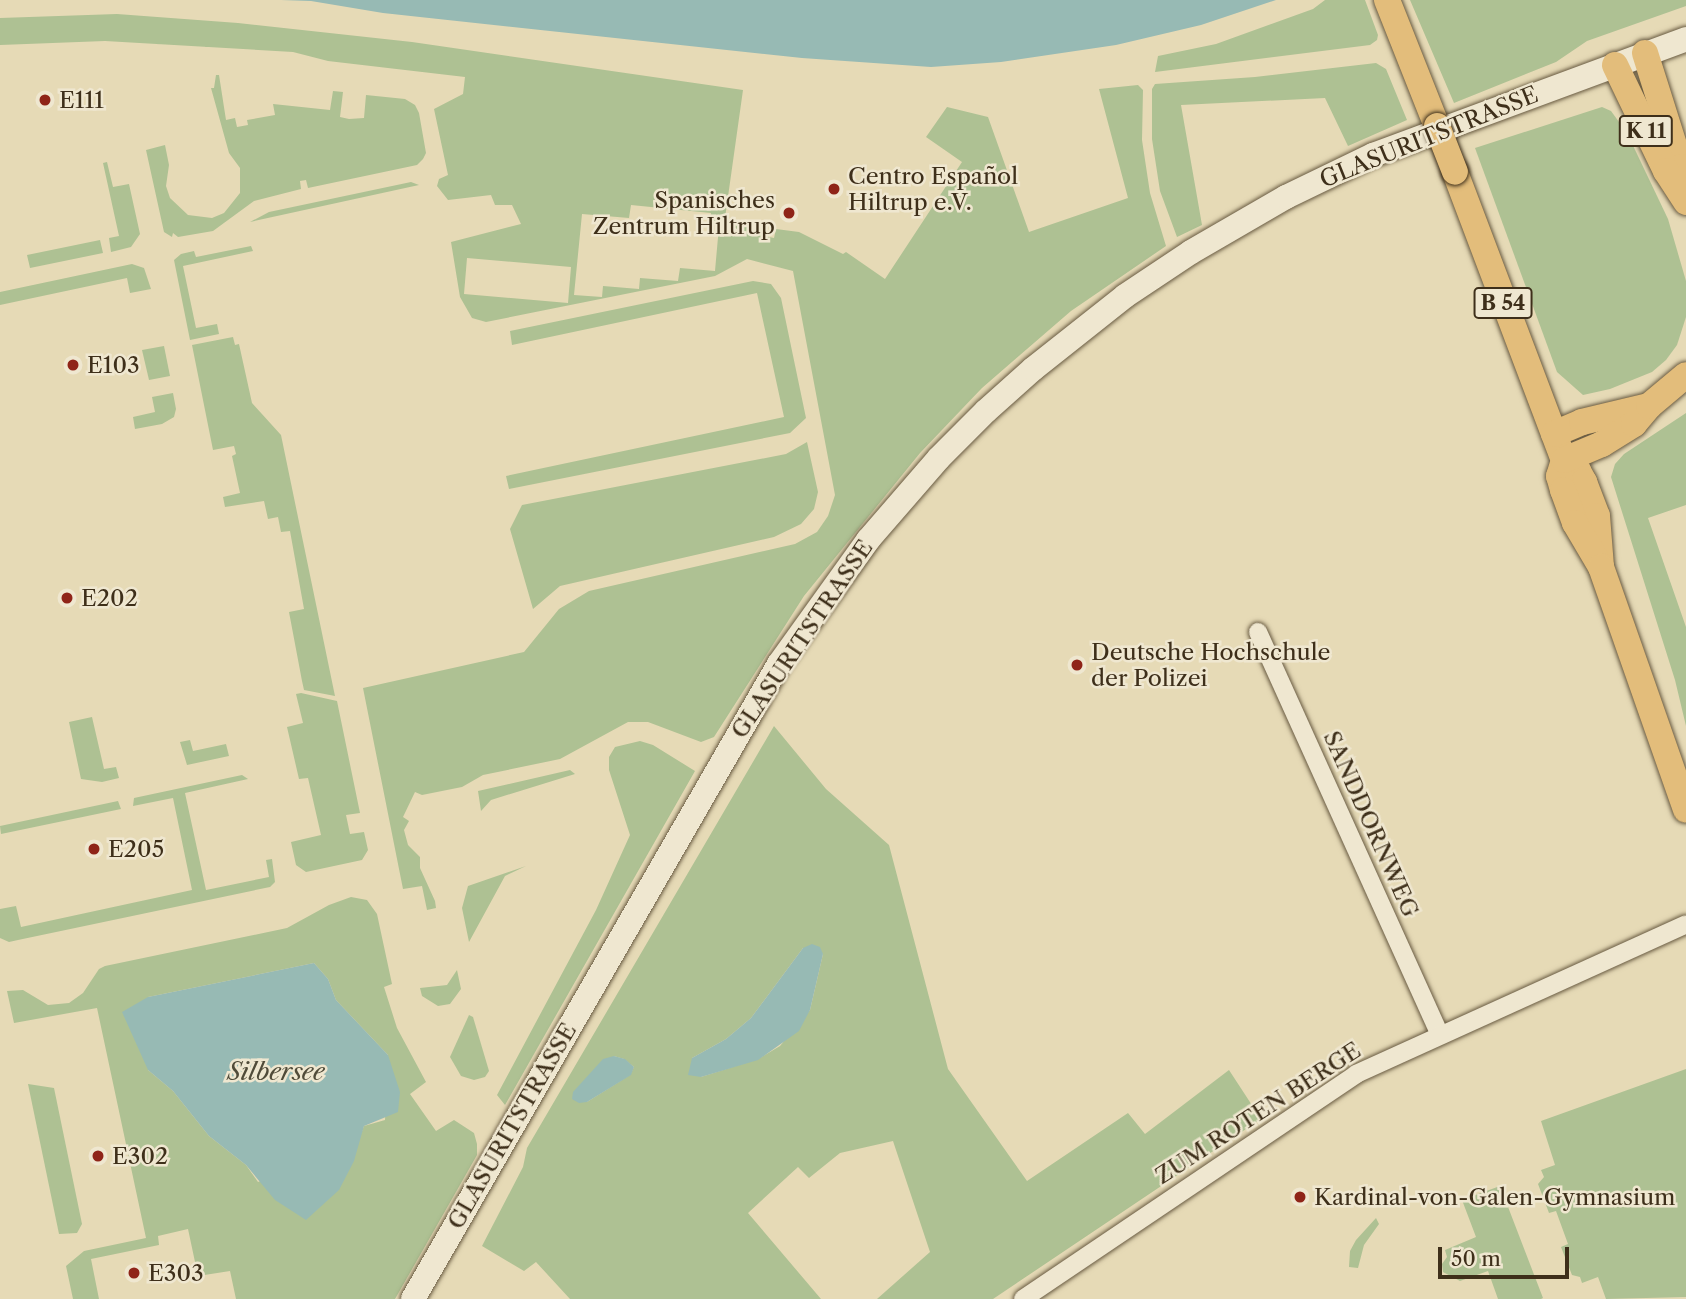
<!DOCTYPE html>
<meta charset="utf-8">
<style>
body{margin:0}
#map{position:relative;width:1686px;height:1299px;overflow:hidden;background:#e6dab6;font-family:"Libre Caslon Text",serif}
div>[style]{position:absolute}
.green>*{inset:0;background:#aec193}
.water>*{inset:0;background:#97bab4}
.roads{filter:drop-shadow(0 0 2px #685a41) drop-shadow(0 0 2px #685a41)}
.minor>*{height:18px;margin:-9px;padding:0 9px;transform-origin:9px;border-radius:9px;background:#efe7d0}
.secondary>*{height:24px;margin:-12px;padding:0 12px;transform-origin:12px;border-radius:12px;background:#efe7d0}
.primary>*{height:26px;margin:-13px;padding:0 13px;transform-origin:13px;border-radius:13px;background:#e3bd7b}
.bridges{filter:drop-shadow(0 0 2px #3e2f1a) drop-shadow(0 0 2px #3e2f1a)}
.primary-bridge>*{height:26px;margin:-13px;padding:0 13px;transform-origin:13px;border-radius:13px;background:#e3bd7b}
.dots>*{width:19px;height:19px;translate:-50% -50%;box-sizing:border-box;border:4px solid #efe7d0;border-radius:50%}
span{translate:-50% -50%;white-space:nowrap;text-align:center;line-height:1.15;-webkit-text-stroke:5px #efe7d0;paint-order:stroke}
.shield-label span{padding:2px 5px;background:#efe7d0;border:2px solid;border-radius:5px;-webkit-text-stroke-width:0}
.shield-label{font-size:21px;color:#3e2f1a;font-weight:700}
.poi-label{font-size:23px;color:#3e2f1a}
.left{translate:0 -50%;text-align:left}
.right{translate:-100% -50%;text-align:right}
.street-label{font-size:23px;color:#3e2f1a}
.water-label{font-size:24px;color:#504b39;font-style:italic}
.scale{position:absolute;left:1438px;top:1247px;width:131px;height:32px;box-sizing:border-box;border:4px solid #3e2f1a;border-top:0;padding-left:9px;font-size:21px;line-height:24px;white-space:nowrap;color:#3e2f1a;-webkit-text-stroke:5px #efe7d0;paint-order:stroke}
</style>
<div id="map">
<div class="green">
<div style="clip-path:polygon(1325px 0,1365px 0,1378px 35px,1377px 40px,1370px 45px,1155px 72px,1158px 56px,1216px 44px,1313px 9px)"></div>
<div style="clip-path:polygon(1410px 0,1686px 0,1686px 6px,1587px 41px,1556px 62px,1454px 103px)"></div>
<div style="clip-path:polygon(evenodd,117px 14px,238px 23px,412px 42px,743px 90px,725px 218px,760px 226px,759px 235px,774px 238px,776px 229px,799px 232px,843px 254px,846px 252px,885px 279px,962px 162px,926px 137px,947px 107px,988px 117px,1029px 232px,1128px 198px,1099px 89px,1138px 85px,1143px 90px,1142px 140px,1150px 193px,1166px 246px,1071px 311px,982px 388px,920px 453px,804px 596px,714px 737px,701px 742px,648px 722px,628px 722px,560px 759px,483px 775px,462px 787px,422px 795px,415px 792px,403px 817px,409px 821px,404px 830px,408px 845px,420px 857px,420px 868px,435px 901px,436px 908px,427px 910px,422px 886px,403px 889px,363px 688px,524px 652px,559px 609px,589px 591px,795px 544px,817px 532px,828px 516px,835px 495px,793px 271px,747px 259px,715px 276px,486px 322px,472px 318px,460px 297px,451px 242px,521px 224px,512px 205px,495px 205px,491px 195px,448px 200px,437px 186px,439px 179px,448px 175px,434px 109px,463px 94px,465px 77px,328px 61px,293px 52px,105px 41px,0 45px,0 18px,117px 14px,631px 205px,711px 213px,710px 225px,719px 226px,715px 271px,680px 268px,678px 281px,640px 278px,639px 289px,603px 286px,602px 297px,574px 295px,582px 214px,629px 218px,631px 205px,117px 14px,467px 258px,571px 267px,568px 303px,464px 294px,467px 258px)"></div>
<div style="clip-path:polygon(1376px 63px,1386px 69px,1407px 120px,1348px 146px,1325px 98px,1181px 105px,1202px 225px,1177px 237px,1160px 191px,1152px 139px,1152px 89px,1155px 84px,1255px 77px)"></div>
<div style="clip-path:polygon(216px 75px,219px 75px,226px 120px,235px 118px,237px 127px,248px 125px,247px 120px,275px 115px,273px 104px,330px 110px,333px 91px,343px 92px,340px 117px,349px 119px,364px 118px,366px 95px,405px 99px,415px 105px,419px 113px,426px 153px,423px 159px,417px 165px,308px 188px,306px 180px,300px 181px,301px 189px,254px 201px,213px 231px,178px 237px,173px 233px,172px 237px,164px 232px,146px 150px,165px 145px,169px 165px,166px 186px,170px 198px,188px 215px,212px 218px,224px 213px,240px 193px,240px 168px,229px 153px,211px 88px,214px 88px)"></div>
<div style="clip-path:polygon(1602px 107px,1611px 111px,1627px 133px,1668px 219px,1686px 281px,1686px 317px,1677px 345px,1666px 360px,1652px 372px,1610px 389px,1583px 395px,1557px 372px,1475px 148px)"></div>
<div style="clip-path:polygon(107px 162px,113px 187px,129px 184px,140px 234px,131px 247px,111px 252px,109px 238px,119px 236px,103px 163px)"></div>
<div style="clip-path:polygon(411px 182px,419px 185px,250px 222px,269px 212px)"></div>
<div style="clip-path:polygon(100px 240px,103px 253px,30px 268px,27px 255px)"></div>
<div style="clip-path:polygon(251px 246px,253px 251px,183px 266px,196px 328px,217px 324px,219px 334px,190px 340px,174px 260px,181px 254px,194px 251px,196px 257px)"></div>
<div style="clip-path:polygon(132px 264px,144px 268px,151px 289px,130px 293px,127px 278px,0 305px,0 292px)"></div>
<div style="clip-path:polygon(753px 281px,771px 284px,781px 298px,806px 418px,790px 433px,509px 489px,506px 476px,784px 417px,757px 293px,512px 345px,510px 331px)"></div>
<div style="clip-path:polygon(233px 337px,235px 345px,239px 344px,252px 403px,281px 435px,335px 696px,304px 690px,302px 681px,289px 612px,304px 609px,290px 531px,281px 532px,278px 517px,268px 519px,264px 501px,225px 507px,223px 497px,240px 493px,232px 456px,236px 454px,234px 446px,213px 450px,192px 345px)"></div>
<div style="clip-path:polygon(164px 346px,170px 376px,149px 380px,142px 350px)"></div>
<div style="clip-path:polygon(173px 393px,176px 409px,174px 417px,162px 424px,135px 429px,133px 417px,155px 412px,152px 397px)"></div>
<div style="clip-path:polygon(1686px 413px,1686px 505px,1648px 518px,1686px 627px,1686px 726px,1675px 680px,1611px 477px,1615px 464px,1624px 454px)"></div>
<div style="clip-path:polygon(807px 442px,818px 492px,814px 509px,801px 524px,774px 537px,560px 586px,533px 609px,510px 529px,522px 505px,786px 454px)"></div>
<div style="clip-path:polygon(301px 693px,337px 701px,360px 813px,346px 815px,350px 834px,364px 832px,368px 850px,362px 860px,306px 872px,296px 865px,291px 842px,321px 835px,308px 778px,299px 779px,287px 727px,303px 723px,296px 694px)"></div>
<div style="clip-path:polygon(92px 717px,104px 769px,116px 767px,119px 778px,102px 782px,81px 779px,69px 722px)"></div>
<div style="clip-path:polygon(evenodd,774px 726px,826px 789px,889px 845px,948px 1069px,1027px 1181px,1128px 1113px,1145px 1134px,1229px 1070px,1261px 1119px,993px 1299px,877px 1299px,930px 1252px,893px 1141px,840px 1153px,809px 1178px,798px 1167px,748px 1213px,821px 1299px,570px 1299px,536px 1262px,524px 1271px,482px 1246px,523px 1167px,527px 1148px,774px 726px,803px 948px,823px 954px,810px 1010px,780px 1046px,758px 1059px,701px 1077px,692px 1058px,726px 1039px,751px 1018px,803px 948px,774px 726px,614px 1056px,624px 1059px,634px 1067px,630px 1075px,587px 1102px,614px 1056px)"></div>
<div style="clip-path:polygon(190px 740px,193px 751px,226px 744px,229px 756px,187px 765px,180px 742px)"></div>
<div style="clip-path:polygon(640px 741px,653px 745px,695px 771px,505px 1105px,497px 1095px,596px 910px,630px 835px,609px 770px,609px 757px,615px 747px)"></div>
<div style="clip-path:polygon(570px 770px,575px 774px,491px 800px,481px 811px,478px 791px)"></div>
<div style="clip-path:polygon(242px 775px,248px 779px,185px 793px,206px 890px,269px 877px,266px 860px,272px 859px,275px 882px,270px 887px,18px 940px,9px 942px,0 938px,0 909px,16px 906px,21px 927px,192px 890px,173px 798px,133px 806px,134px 798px)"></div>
<div style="clip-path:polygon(118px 801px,121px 809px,1px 834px,0 826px)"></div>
<div style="clip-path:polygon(526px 866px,505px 876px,469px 942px,462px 908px,468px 886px)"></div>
<div style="clip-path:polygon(evenodd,351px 897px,367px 900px,377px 914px,392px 984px,384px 987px,397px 1028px,426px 1082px,410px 1094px,436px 1131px,454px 1120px,474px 1133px,477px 1144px,477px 1155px,395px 1299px,236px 1299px,230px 1271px,198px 1276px,188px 1229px,158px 1236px,159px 1245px,91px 1259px,99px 1299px,73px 1299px,66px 1266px,84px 1251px,146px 1238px,97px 1008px,14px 1023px,7px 991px,23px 990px,48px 1005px,69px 1003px,83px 993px,99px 969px,105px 966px,287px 928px,329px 905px,351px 897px,314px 963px,328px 979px,336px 1000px,388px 1055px,385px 1120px,364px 1126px,359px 1139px,258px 1182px,246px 1165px,209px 1136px,173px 1091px,148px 1070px,148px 997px,314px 963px)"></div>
<div style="clip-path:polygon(457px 970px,461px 989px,450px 1004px,438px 1006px,422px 996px,420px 988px,447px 985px)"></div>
<div style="clip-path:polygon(469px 1015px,473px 1017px,489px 1071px,485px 1077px,474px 1080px,461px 1076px,450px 1057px)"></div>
<div style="clip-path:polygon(1686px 1069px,1686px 1297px,1606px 1299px,1598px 1277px,1582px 1283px,1580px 1277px,1572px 1275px,1561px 1247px,1568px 1244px,1556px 1211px,1549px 1213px,1538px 1184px,1544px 1177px,1541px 1170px,1555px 1165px,1541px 1121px)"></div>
<div style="clip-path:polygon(28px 1084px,54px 1088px,82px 1224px,77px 1233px,59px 1234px)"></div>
<div style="clip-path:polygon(1500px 1186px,1543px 1298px,1541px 1299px,1498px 1299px,1488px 1271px,1460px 1281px,1443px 1272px,1442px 1264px,1447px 1257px,1445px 1250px,1476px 1237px,1462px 1200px)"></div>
<div style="clip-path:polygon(1376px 1218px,1379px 1224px,1364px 1245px,1358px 1268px,1349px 1267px,1350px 1251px,1356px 1240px)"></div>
</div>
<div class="water">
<div style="clip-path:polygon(281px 0,1276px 0,1201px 25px,1116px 45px,1001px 62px,931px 67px,802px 58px,383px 13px,311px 1px)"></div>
<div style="clip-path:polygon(812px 944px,820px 947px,823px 954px,810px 1010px,799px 1031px,758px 1060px,701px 1077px,688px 1075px,692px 1058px,726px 1039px,751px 1018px,803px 948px)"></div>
<div style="clip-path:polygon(314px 963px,328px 979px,336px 1000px,388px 1055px,400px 1092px,398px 1112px,364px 1126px,354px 1161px,339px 1190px,306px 1220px,275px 1200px,246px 1165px,209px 1136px,173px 1091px,148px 1070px,122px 1012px,148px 997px)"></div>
<div style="clip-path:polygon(614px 1056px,625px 1059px,634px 1067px,631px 1075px,587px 1102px,579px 1103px,572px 1099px,573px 1092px,603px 1059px)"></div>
</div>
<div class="roads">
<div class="minor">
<div style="left:1258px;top:632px;width:442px;rotate:65.7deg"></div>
<div style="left:1023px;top:1299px;width:402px;rotate:-34deg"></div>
<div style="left:1356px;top:1074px;width:362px;rotate:-24.4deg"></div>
</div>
<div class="secondary">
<div style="left:413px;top:1299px;width:733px;rotate:-60.04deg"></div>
<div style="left:779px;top:664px;width:153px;rotate:-54.3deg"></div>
<div style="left:868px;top:540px;width:108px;rotate:-49.1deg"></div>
<div style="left:939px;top:458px;width:66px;rotate:-45deg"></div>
<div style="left:986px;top:411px;width:63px;rotate:-41.8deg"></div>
<div style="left:1033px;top:369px;width:117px;rotate:-38.4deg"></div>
<div style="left:1125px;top:296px;width:79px;rotate:-33.7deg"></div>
<div style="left:1191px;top:252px;width:110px;rotate:-30.1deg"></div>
<div style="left:1286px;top:197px;width:97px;rotate:-25.8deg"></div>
<div style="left:1373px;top:155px;width:334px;rotate:-20.3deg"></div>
</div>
<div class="primary">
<div style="left:1387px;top:0;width:136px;rotate:68.4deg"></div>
<div style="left:1645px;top:53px;width:120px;rotate:72.5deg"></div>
<div style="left:1681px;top:167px;width:18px;rotate:87deg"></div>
<div style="left:1615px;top:65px;width:118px;rotate:64.3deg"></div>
<div style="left:1666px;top:171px;width:37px;rotate:57deg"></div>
<div style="left:1455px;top:172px;width:308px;rotate:69.3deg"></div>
<div style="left:1564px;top:460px;width:18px;rotate:38deg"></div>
<div style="left:1578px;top:471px;width:13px;rotate:61deg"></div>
<div style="left:1584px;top:482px;width:36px;rotate:69deg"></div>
<div style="left:1597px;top:516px;width:51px;rotate:85.5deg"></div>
<div style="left:1554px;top:434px;width:30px;rotate:-23deg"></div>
<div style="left:1582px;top:422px;width:69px;rotate:-13.4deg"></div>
<div style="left:1564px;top:460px;width:17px;rotate:107deg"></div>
<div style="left:1559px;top:476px;width:15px;rotate:74deg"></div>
<div style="left:1563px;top:490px;width:35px;rotate:70deg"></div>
<div style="left:1575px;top:523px;width:51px;rotate:59.4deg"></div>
<div style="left:1601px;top:567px;width:257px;rotate:70.7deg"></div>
<div style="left:1564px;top:460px;width:41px;rotate:-22.8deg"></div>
<div style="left:1602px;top:444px;width:38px;rotate:-32deg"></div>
<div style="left:1634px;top:424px;width:23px;rotate:-50deg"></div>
<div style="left:1649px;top:406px;width:48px;rotate:-40deg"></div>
</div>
</div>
<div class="bridges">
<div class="primary-bridge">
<div style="left:1437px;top:126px;width:49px;rotate:68.6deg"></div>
</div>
</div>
<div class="dots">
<div style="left:45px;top:100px;background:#8f2418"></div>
<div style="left:834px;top:189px;background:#8f2418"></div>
<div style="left:789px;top:213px;background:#8f2418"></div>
<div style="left:73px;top:365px;background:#8f2418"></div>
<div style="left:67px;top:598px;background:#8f2418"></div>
<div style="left:1077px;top:665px;background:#8f2418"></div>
<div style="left:94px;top:849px;background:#8f2418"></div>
<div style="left:98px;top:1156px;background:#8f2418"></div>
<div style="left:1300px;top:1197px;background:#8f2418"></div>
<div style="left:134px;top:1273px;background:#8f2418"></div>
</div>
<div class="shield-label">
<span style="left:1646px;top:131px">K 11</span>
<span style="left:1503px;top:303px">B 54</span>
</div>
<div class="poi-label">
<span class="left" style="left:59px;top:100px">E111</span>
<span class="left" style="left:848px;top:189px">Centro Español<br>Hiltrup e.V.</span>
<span class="right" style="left:775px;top:213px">Spanisches<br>Zentrum Hiltrup</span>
<span class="left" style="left:87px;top:365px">E103</span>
<span class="left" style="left:81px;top:598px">E202</span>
<span class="left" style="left:1091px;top:665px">Deutsche Hochschule<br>der Polizei</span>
<span class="left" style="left:108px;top:849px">E205</span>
<span class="left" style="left:112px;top:1156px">E302</span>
<span class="left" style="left:1314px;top:1197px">Kardinal-von-Galen-Gymnasium</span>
<span class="left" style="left:148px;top:1273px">E303</span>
</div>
<div class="street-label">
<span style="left:1429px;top:137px;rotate:-22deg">GLASURITSTRASSE</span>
<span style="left:802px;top:639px;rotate:-56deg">GLASURITSTRASSE</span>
<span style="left:1371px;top:824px;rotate:66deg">SANDDORNWEG</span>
<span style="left:1258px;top:1113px;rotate:-33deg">ZUM ROTEN BERGE</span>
<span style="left:512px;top:1126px;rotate:-60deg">GLASURITSTRASSE</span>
</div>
<div class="water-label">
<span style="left:276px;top:1072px">Silbersee</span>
</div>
<div class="scale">50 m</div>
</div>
